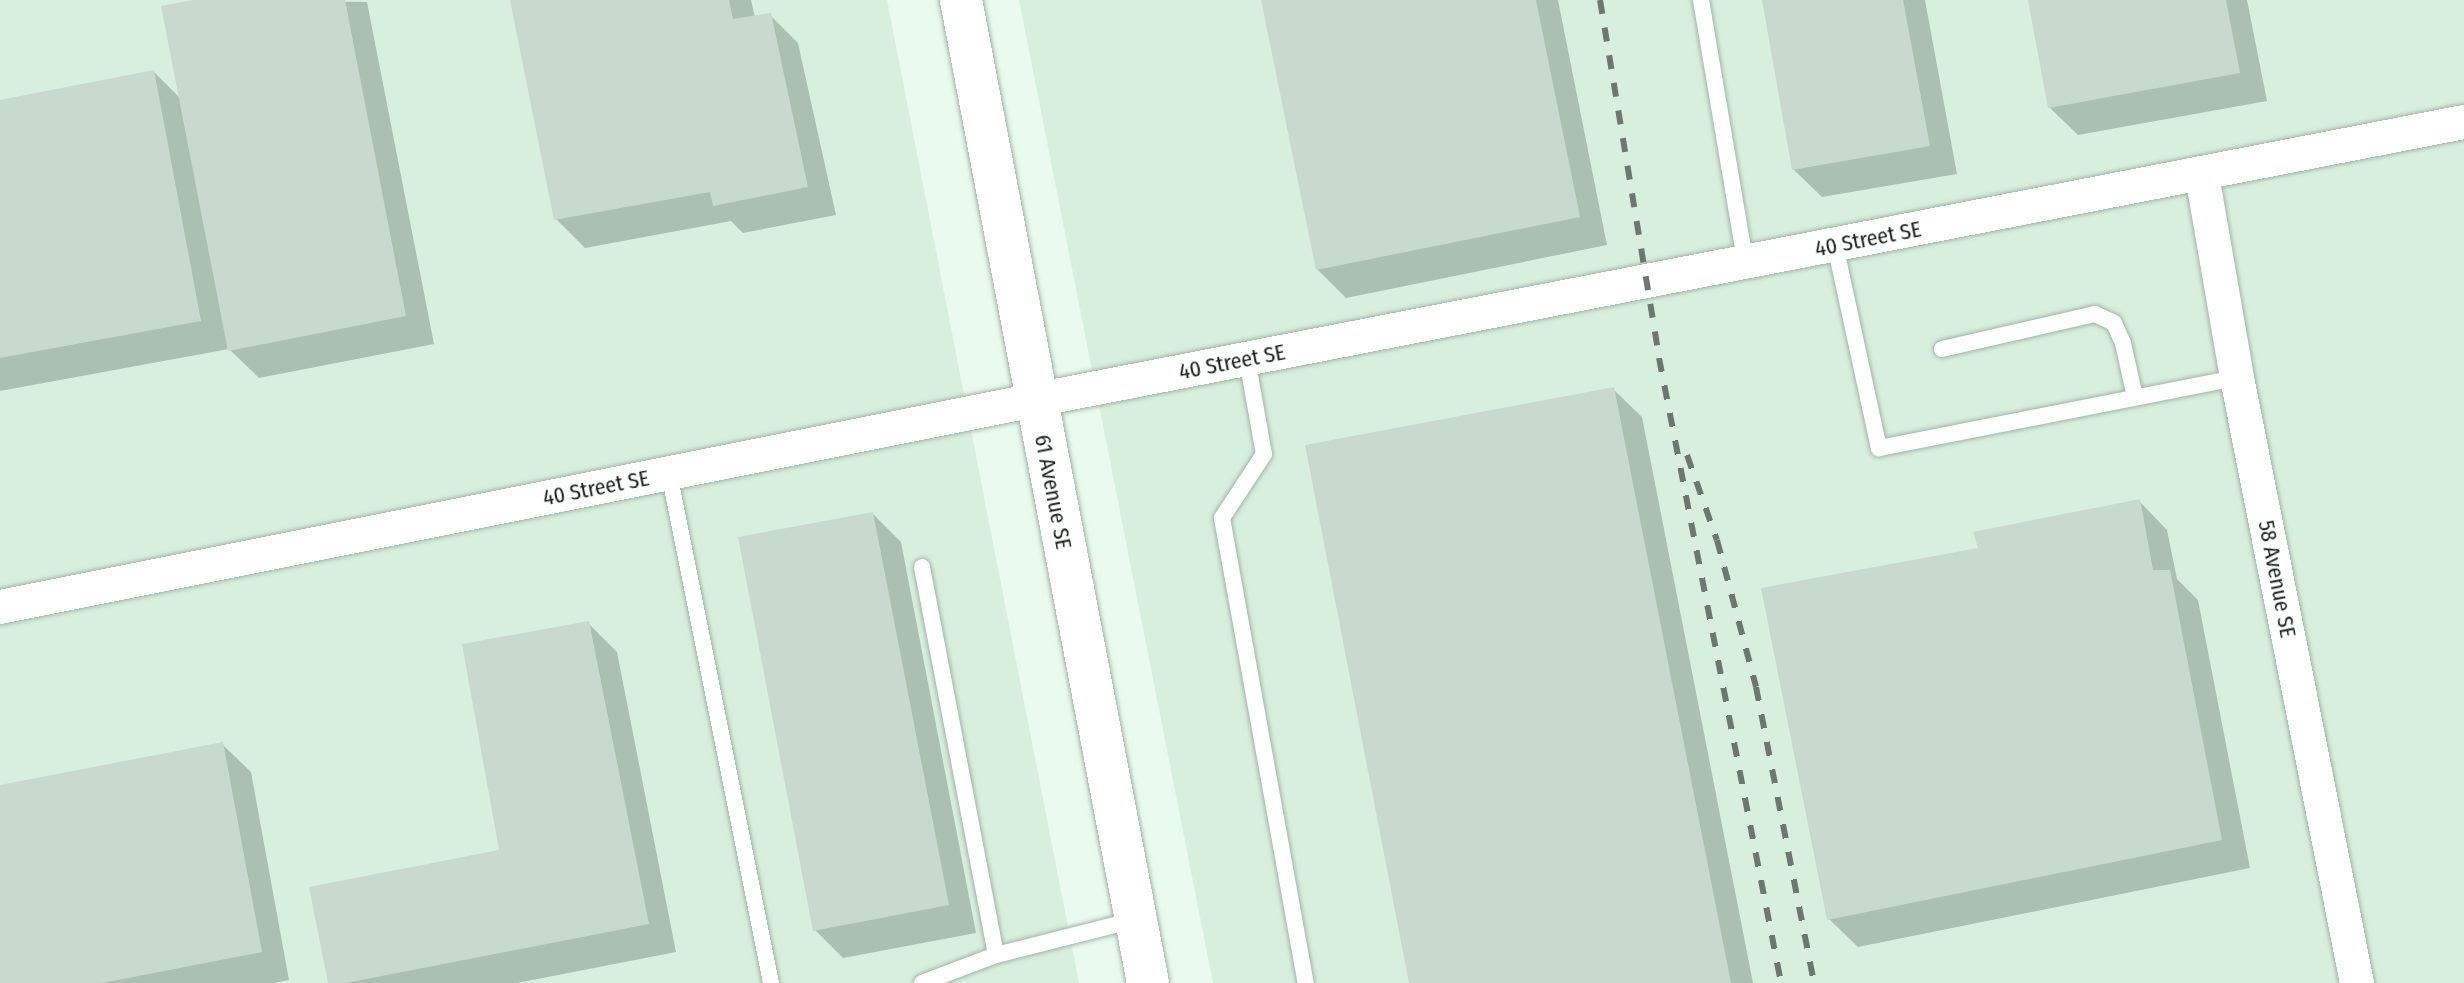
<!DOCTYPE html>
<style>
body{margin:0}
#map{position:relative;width:2464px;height:983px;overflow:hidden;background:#e9faee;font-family:"Fira Sans Condensed",sans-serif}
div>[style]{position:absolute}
.built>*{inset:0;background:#d7f0de}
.shadow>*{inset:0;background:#0003}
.building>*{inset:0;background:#c8d9cd}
.roads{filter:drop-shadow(0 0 2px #a3b4a8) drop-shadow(0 0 2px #a3b4a8)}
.service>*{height:16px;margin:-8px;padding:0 8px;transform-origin:8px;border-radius:8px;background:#fff}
.minor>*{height:34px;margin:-17px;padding:0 17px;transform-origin:17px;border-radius:17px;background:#fff}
.tertiary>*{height:42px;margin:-21px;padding:0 21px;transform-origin:21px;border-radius:21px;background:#fff}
.rail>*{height:6px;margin-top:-3px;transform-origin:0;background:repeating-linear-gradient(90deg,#6d7770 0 14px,transparent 0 28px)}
span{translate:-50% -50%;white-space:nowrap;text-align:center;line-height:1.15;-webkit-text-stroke:6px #fff;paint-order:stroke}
.street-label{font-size:22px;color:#181e1a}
</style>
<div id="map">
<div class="built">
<div style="clip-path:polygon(0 0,887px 0,1079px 983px,0 983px)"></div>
<div style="clip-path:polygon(1019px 0,2464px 0,2464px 983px,1213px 983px)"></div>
</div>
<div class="shadow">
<div style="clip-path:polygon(204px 0,367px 2px,434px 344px,259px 378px,229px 349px,0 391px,0 102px,154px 72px,182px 100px)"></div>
<div style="clip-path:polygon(512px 0,751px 0,755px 17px,770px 15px,798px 43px,836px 215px,743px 233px,731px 221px,585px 248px,556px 219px)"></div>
<div style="clip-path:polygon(1263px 0,1558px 0,1607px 245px,1346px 298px,1317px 269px)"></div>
<div style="clip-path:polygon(1764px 0,1925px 0,1957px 174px,1822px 197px,1793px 169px)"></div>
<div style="clip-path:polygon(2030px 0,2247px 0,2267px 101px,2078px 135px,2049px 107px)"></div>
<div style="clip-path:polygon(1613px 389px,1642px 417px,1753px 983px,1412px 983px)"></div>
<div style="clip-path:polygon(2139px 501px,2167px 530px,2177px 579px,2198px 600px,2250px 868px,1858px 947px,1829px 919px,1981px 550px)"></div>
<div style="clip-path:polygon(873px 514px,901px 542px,976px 933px,843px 958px,815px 930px)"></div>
<div style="clip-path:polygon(588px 623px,617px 652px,676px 952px,517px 983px,330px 983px,502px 852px)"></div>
<div style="clip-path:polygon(222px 744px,251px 772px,289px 980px,274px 983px,0 983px,0 787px)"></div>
</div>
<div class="building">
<div style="clip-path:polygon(193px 0,345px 0,406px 316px,228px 351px,161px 6px)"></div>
<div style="clip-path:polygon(510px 0,729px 0,733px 19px,771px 13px,808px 187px,713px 206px,710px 192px,554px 220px)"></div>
<div style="clip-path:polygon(1261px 0,1536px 0,1580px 217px,1316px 270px)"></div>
<div style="clip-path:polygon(1762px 0,1903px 0,1930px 146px,1792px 170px)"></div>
<div style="clip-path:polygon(2028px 0,2226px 0,2240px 73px,2048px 108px)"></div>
<div style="clip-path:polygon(154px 70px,201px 321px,0 358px,0 100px)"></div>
<div style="clip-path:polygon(1614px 387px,1731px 983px,1409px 983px,1305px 445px)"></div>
<div style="clip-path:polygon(2140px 499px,2153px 570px,2170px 570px,2222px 840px,1827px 920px,1761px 588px,1978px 548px,1973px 532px)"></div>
<div style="clip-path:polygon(873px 512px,949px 905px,813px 931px,738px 537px)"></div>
<div style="clip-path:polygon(589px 621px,649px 924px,346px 983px,328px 983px,309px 887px,499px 850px,462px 644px)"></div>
<div style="clip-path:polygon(223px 742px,262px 952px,102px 983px,0 983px,0 785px)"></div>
</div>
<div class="roads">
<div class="service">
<div style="left:1701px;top:0;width:265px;rotate:80.4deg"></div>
<div style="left:1835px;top:245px;width:208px;rotate:77.8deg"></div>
<div style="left:1879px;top:448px;width:365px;rotate:-11.1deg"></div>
<div style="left:1942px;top:349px;width:157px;rotate:-12.9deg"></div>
<div style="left:2095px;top:314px;width:21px;rotate:25deg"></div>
<div style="left:2114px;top:323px;width:22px;rotate:66deg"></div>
<div style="left:2123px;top:343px;width:55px;rotate:77.5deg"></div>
<div style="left:1247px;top:359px;width:97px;rotate:79.9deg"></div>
<div style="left:1264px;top:454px;width:77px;rotate:123.3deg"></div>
<div style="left:1222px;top:518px;width:473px;rotate:79.8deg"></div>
<div style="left:669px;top:473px;width:520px;rotate:78.69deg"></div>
<div style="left:922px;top:567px;width:395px;rotate:79.2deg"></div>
<div style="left:922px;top:983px;width:79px;rotate:-20.7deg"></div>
<div style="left:996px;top:955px;width:142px;rotate:-14.2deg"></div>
</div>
<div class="minor">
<div style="left:2202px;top:175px;width:206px;rotate:80.2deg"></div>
<div style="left:2237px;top:378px;width:617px;rotate:78.78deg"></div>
<div style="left:0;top:607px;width:1055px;rotate:-11.31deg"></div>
<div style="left:1035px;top:400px;width:1456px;rotate:-11.01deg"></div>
</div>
<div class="tertiary">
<div style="left:961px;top:0;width:1001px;rotate:79.23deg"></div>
</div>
</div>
<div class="rail">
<div style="left:1600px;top:0;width:363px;rotate:80.6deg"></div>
<div style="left:1659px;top:358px;width:637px;rotate:78.95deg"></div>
<div style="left:1687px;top:455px;width:90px;rotate:70.6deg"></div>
<div style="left:1717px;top:540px;width:152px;rotate:75.1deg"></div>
<div style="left:1756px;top:687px;width:302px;rotate:78.9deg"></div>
</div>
<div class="street-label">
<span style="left:1868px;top:239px;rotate:-11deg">40 Street SE</span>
<span style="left:1232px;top:362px;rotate:-11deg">40 Street SE</span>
<span style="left:596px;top:488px;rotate:-11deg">40 Street SE</span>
<span style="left:1053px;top:492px;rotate:79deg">61 Avenue SE</span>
<span style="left:2277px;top:579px;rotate:79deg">58 Avenue SE</span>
</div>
</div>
